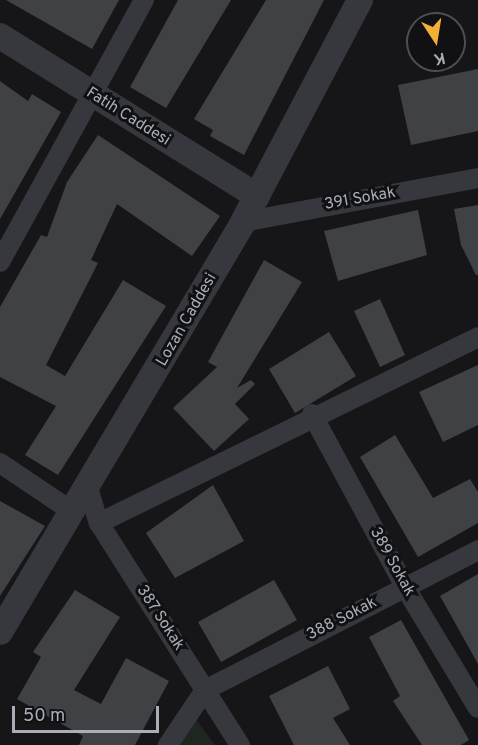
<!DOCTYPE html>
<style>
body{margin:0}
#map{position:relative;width:478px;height:745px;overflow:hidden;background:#161618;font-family:Overpass,sans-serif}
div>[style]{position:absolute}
.green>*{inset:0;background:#1e261f}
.building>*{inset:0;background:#404145}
.minor>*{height:20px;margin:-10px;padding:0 10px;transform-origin:10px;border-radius:10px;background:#37383d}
.tertiary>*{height:26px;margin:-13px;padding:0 13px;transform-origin:13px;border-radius:13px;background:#37383d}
span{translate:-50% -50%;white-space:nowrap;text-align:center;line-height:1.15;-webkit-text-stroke:6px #111113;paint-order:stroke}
.street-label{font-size:16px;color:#a8adb8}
.north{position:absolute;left:406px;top:12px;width:60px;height:60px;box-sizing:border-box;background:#111113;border:2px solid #4d4f55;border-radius:50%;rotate:168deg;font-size:16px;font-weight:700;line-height:24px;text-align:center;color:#a8adb8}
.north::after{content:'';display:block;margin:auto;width:21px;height:27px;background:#f2b134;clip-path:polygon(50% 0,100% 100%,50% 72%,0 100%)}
.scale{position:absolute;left:12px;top:706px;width:147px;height:27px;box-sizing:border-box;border:3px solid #a8adb8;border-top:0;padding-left:8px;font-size:18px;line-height:21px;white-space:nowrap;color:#a8adb8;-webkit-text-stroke:4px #111113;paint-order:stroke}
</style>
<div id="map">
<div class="green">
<div style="clip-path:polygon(196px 719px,215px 745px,180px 745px)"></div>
</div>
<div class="building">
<div style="clip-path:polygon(6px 0,119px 0,92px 49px)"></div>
<div style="clip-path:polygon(178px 0,231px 0,166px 108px,130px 87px)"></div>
<div style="clip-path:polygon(266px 0,324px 0,244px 155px,210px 136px,213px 130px,194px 119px)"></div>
<div style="clip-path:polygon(478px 69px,478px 131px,411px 145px,398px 85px)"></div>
<div style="clip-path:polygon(0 81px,28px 101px,32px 94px,61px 112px,0 219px)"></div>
<div style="clip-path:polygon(98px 135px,220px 216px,192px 256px,117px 204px,91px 260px,98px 263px,46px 365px,65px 376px,123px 280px,166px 306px,58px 475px,25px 455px,56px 406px,0 377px,0 307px,41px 235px,47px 237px,67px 182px)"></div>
<div style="clip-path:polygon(478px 205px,478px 275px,476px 275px,461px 245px,454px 209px)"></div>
<div style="clip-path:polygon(418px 210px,427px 255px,338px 281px,324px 231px)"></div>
<div style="clip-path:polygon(264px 260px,302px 282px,237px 388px,251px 380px,255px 384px,235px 404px,249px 419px,214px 451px,173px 408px,217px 367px,208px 362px)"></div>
<div style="clip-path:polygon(380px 299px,405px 355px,380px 367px,354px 311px)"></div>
<div style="clip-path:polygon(329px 332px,356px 376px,295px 413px,269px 369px)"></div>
<div style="clip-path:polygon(478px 365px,478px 425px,443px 442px,419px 392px)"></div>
<div style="clip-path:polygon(395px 435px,433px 498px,470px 479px,478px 492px,478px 523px,418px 557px,360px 457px)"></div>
<div style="clip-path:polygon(213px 485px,244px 541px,175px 578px,146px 533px)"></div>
<div style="clip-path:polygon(0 501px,45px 526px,0 596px)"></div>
<div style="clip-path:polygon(478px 574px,478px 664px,440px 596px)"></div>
<div style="clip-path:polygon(274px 580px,297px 620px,221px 662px,198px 622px)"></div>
<div style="clip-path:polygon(75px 590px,120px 617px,74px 690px,101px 704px,126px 658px,169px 681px,135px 745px,79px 745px,83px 736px,17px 699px,41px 657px,33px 652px)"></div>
<div style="clip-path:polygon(401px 620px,469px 740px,461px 745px,422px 745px,393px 701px,400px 696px,369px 637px)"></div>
<div style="clip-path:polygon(328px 666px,350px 709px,333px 718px,350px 745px,294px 745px,269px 696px)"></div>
</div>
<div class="minor">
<div style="left:243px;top:222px;width:239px;rotate:-10.6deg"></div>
<div style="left:0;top:262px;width:299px;rotate:-61.2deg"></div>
<div style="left:312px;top:414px;width:196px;rotate:61.7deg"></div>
<div style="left:405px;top:587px;width:141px;rotate:58.9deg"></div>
<div style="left:0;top:463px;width:88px;rotate:33.9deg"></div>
<div style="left:88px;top:488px;width:37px;rotate:73deg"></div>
<div style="left:99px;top:523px;width:263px;rotate:57.6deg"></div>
<div style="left:99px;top:523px;width:422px;rotate:-26.1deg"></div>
<div style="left:168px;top:745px;width:66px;rotate:-56.1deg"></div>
<div style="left:205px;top:690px;width:307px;rotate:-27.1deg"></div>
</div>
<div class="tertiary">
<div style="left:0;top:36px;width:303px;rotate:31.9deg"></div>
<div style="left:0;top:632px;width:477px;rotate:-59.3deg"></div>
<div style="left:243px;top:222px;width:251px;rotate:-62.2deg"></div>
</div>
<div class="street-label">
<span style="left:128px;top:117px;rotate:32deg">Fatih Caddesi</span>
<span style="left:360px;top:199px;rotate:-10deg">391 Sokak</span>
<span style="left:187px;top:320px;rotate:-60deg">Lozan Caddesi</span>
<span style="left:392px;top:562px;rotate:61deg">389 Sokak</span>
<span style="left:160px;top:618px;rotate:57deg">387 Sokak</span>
<span style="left:342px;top:619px;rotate:-27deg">388 Sokak</span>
</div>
<div class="north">K</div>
<div class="scale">50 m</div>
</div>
